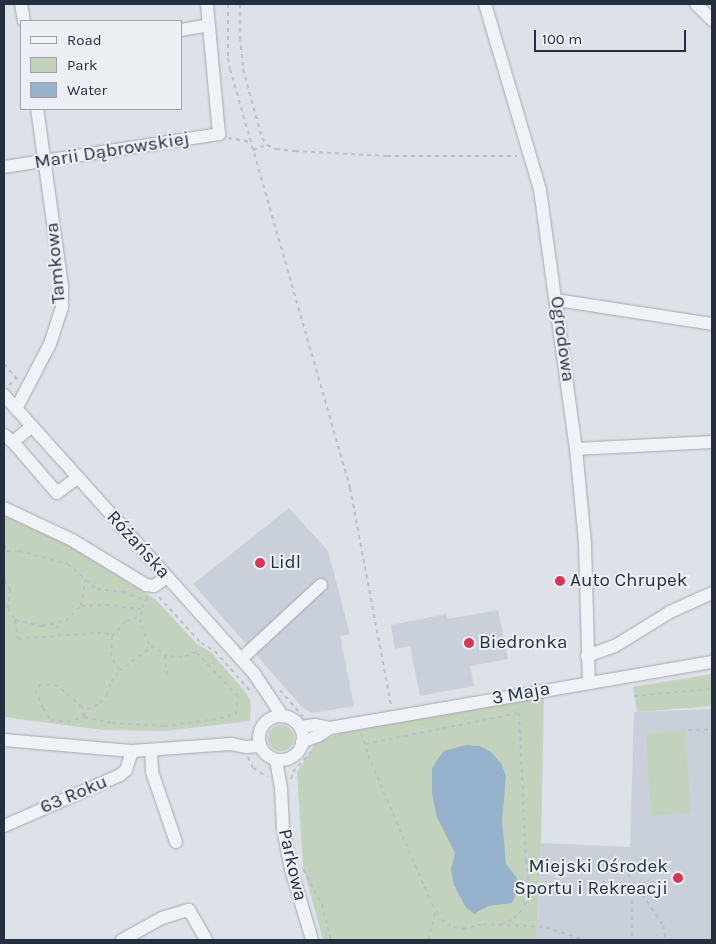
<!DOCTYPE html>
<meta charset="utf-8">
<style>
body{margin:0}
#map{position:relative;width:716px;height:944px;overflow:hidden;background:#dde1e8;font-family:Karla,sans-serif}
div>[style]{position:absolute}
.built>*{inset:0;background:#cad0da}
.green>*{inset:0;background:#c3d2bd}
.round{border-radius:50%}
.water>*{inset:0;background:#95b1cb}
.path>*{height:2px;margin-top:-1px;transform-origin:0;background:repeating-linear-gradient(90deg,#babfc6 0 4px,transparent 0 8px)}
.roads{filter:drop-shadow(0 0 1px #a2a8b2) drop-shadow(0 0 1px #a2a8b2)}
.minor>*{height:12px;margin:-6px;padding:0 6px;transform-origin:6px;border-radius:6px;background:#eff2f6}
.minor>.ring{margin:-6px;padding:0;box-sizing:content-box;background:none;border:12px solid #eff2f6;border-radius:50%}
.dots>*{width:14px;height:14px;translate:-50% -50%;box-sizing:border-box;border:2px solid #ecf0f5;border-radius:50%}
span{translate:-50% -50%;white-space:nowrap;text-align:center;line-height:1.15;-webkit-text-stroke:4px #ecf0f5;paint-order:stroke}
.street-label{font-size:19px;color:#252f3f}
.poi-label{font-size:19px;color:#252f3f}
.left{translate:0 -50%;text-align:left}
.right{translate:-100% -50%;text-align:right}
.frame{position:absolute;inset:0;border:5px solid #252f3f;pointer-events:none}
.legend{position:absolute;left:20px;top:20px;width:162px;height:90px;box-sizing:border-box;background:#ecf0f5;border:1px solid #9ca3ac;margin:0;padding:6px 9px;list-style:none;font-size:15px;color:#252f3f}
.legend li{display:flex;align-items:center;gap:10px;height:25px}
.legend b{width:25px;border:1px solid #9ca3ac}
.scale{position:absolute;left:534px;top:30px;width:152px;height:22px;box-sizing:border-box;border:2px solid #252f3f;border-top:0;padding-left:6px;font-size:15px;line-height:18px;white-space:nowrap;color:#252f3f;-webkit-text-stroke:4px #ecf0f5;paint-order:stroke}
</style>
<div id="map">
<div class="built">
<div style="clip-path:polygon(289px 508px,328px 551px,350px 634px,340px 636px,354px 706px,312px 713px,303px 708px,193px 584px)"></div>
<div style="clip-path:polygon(498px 610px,508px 659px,470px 666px,474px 686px,420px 696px,410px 646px,395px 649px,391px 625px,446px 614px,448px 619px)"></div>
<div style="clip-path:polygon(712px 709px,712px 940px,536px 940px,541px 843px,630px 847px,634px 712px)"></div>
</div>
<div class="green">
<div style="clip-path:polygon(4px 515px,29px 525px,79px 550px,156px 600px,197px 644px,212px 653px,246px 693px,251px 701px,250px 721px,165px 731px,103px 730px,4px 717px)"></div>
<div style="clip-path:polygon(712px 674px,712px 706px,637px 712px,633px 687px)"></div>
<div style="clip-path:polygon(544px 694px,541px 843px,536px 940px,323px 940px,303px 866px,297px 772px,316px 743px,341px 733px)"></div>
<div class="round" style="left:268px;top:725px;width:26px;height:26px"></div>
<div style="clip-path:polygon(685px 731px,691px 813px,651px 816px,646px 734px)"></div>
</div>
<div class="water">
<div style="clip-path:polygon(466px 745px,480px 746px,491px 752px,501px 763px,506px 776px,502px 820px,506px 864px,517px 878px,519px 886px,512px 903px,488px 906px,474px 914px,465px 906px,454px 885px,451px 870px,455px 853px,437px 817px,432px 794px,432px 769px,437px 760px,444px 751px)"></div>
</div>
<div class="path">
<div style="left:228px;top:4px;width:54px;rotate:90deg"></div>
<div style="left:228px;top:58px;width:11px;rotate:80deg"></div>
<div style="left:230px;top:69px;width:436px;rotate:74deg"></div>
<div style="left:350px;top:488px;width:221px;rotate:79.3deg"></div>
<div style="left:240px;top:4px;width:34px;rotate:90deg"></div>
<div style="left:240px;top:38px;width:31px;rotate:84deg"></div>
<div style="left:243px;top:69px;width:72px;rotate:74.6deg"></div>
<div style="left:262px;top:138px;width:9px;rotate:54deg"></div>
<div style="left:267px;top:145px;width:10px;rotate:24deg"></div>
<div style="left:276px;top:149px;width:19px;rotate:6deg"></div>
<div style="left:295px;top:151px;width:92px;rotate:3.1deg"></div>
<div style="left:387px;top:156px;width:130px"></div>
<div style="left:228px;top:138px;width:23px;rotate:10deg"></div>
<div style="left:253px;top:150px;width:15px;rotate:-20deg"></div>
<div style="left:4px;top:364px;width:23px;rotate:49deg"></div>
<div style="left:9px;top:385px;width:10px;rotate:-45deg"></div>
<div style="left:4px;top:545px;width:7px;rotate:63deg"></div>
<div style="left:7px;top:551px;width:12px"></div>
<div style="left:19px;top:551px;width:51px;rotate:14.9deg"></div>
<div style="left:68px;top:564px;width:38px;rotate:41deg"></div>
<div style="left:97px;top:589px;width:26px;rotate:7deg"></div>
<div style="left:123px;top:592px;width:23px;rotate:20deg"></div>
<div style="left:4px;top:580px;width:11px;rotate:56deg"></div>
<div style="left:10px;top:589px;width:19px;rotate:96deg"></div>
<div style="left:8px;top:608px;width:14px;rotate:60deg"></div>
<div style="left:15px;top:620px;width:19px;rotate:81deg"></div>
<div style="left:18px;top:639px;width:79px;rotate:-4.3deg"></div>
<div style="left:97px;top:633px;width:16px;rotate:4deg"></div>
<div style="left:159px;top:597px;width:62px;rotate:47.6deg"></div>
<div style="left:201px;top:643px;width:16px;rotate:30deg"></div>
<div style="left:215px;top:651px;width:56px;rotate:48.6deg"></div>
<div style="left:81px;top:606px;width:25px;rotate:-2deg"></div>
<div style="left:106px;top:605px;width:35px;rotate:7deg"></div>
<div style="left:15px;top:620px;width:28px;rotate:13deg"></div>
<div style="left:42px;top:626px;width:25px;rotate:-12deg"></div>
<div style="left:66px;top:621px;width:21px;rotate:-45deg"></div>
<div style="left:81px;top:606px;width:26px;rotate:-81deg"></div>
<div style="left:57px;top:625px;width:11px;rotate:80deg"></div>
<div style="left:165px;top:655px;width:20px;rotate:84deg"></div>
<div style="left:119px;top:670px;width:16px;rotate:-120deg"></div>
<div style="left:111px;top:656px;width:20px;rotate:-87deg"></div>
<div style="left:112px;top:636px;width:21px;rotate:-47deg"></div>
<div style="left:126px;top:621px;width:15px;rotate:-20deg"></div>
<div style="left:280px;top:690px;width:35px;rotate:49deg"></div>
<div style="left:634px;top:696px;width:78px;rotate:-5.1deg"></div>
<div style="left:84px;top:717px;width:10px;rotate:-101deg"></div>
<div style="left:82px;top:707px;width:32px;rotate:-139deg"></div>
<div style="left:58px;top:686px;width:17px;rotate:-173deg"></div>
<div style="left:41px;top:684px;width:8px;rotate:135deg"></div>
<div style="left:35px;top:690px;width:20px;rotate:66deg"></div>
<div style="left:43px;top:708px;width:14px;rotate:56deg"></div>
<div style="left:51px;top:720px;width:16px;rotate:7deg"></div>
<div style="left:67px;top:722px;width:18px;rotate:-16deg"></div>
<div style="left:84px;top:717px;width:29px;rotate:12deg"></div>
<div style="left:112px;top:723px;width:52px;rotate:3.3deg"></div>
<div style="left:164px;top:726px;width:48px;rotate:-7.1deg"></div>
<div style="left:212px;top:720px;width:25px;rotate:-14deg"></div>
<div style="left:236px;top:714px;width:18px;rotate:-84deg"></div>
<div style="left:238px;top:696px;width:61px;rotate:-133.7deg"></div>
<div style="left:196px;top:652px;width:14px;rotate:159deg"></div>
<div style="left:183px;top:657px;width:15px;rotate:-176deg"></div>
<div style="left:168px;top:656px;width:22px;rotate:-148deg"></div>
<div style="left:149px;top:644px;width:23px;rotate:-113deg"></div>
<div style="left:140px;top:623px;width:15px;rotate:-82deg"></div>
<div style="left:142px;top:608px;width:13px;rotate:-61deg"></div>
<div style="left:84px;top:717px;width:8px;rotate:-67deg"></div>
<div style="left:87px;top:710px;width:15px;rotate:-28deg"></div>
<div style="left:100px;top:703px;width:11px;rotate:-49deg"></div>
<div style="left:107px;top:695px;width:14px;rotate:-73deg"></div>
<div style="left:111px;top:682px;width:14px;rotate:-54deg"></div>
<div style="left:119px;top:671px;width:41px;rotate:-36deg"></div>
<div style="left:688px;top:730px;width:24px;rotate:-2deg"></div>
<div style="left:361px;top:733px;width:23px;rotate:72deg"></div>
<div style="left:368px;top:755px;width:162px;rotate:66.8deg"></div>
<div style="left:432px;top:904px;width:17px;rotate:59deg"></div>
<div style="left:441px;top:919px;width:14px;rotate:34deg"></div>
<div style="left:453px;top:927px;width:10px;rotate:11deg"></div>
<div style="left:463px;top:929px;width:21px;rotate:-14deg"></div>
<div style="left:483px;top:924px;width:63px;rotate:2.7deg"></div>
<div style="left:546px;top:927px;width:39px;rotate:19deg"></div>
<div style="left:365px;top:744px;width:157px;rotate:-11.4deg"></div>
<div style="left:519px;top:713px;width:147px;rotate:87.3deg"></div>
<div style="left:526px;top:860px;width:35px;rotate:83deg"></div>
<div style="left:530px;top:895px;width:17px;rotate:118deg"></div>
<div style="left:522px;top:910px;width:14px;rotate:135deg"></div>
<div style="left:512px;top:920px;width:14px;rotate:159deg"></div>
<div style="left:248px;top:757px;width:12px;rotate:66deg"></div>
<div style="left:253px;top:768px;width:17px;rotate:31deg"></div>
<div style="left:291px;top:779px;width:7px;rotate:-74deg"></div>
<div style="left:293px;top:772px;width:28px;rotate:-48deg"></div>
<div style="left:624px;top:868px;width:69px;rotate:55.6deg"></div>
<div style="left:663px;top:925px;width:15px;rotate:79deg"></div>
<div style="left:303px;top:869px;width:40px;rotate:62deg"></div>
<div style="left:322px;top:904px;width:37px;rotate:76deg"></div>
<div style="left:632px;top:892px;width:48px;rotate:90deg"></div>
<div style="left:623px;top:893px;width:9px;rotate:-6deg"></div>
<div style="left:632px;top:892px;width:13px;rotate:-27deg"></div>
<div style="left:428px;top:940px;width:31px;rotate:-75deg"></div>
</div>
<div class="roads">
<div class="minor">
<div style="left:21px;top:4px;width:17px;rotate:80deg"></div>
<div style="left:485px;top:4px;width:194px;rotate:73.5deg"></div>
<div style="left:540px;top:190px;width:261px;rotate:82.1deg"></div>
<div style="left:576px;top:449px;width:94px;rotate:84.5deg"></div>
<div style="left:585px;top:543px;width:139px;rotate:88.4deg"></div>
<div style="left:696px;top:4px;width:23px;rotate:45deg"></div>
<div style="left:181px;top:30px;width:27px;rotate:-10deg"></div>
<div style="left:4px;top:167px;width:218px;rotate:-8.7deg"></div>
<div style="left:219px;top:134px;width:131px;rotate:-95.3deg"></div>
<div style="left:557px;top:300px;width:157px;rotate:8.8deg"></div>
<div style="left:4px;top:395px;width:376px;rotate:48.1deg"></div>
<div style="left:255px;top:675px;width:50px;rotate:56.3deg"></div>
<div style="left:16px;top:409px;width:73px;rotate:-62.4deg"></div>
<div style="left:50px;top:344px;width:38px;rotate:-72deg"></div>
<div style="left:62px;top:308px;width:22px;rotate:-90deg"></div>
<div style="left:62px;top:286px;width:179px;rotate:-98deg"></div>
<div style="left:4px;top:435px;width:11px;rotate:38deg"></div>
<div style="left:13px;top:442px;width:25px;rotate:-40deg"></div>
<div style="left:13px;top:442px;width:67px;rotate:49.2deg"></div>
<div style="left:57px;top:493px;width:26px;rotate:-37deg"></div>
<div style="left:576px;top:449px;width:136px;rotate:-2.9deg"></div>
<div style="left:4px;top:508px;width:75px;rotate:25.2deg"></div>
<div style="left:72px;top:540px;width:87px;rotate:31.3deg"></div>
<div style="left:146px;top:585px;width:8px;rotate:7deg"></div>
<div style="left:154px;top:586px;width:16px;rotate:-35deg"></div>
<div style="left:587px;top:656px;width:30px;rotate:-20deg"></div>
<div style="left:615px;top:646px;width:65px;rotate:-31.7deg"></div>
<div style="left:670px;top:612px;width:46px;rotate:-24.3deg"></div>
<div style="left:241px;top:659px;width:109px;rotate:-42.8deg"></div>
<div class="ring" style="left:259px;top:716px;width:32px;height:32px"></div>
<div style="left:300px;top:727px;width:15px;rotate:-8deg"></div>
<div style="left:315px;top:725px;width:15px;rotate:11deg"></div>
<div style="left:330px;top:728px;width:388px;rotate:-9.8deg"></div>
<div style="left:4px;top:740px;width:128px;rotate:4.9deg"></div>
<div style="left:132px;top:751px;width:99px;rotate:-4deg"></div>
<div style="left:231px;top:744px;width:16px;rotate:11deg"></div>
<div style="left:247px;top:747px;width:13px;rotate:-4deg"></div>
<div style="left:302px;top:742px;width:17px;rotate:-21deg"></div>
<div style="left:318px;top:736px;width:14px;rotate:-34deg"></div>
<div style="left:151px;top:751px;width:21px;rotate:87deg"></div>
<div style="left:152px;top:772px;width:74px;rotate:71.1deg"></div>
<div style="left:276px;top:760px;width:28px;rotate:80deg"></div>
<div style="left:281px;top:788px;width:40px;rotate:87.1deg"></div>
<div style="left:283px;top:828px;width:42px;rotate:79deg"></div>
<div style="left:291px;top:869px;width:74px;rotate:73.5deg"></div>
<div style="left:4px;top:826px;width:127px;rotate:-23.7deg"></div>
<div style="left:120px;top:775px;width:8px;rotate:-40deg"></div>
<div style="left:126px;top:770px;width:20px;rotate:-72deg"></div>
<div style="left:122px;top:940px;width:46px;rotate:-28.8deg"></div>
<div style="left:162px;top:918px;width:28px;rotate:-17deg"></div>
<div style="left:189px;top:910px;width:34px;rotate:60deg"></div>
</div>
</div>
<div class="dots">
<div style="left:260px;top:563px;background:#d73755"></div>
<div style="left:560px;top:581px;background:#d73755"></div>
<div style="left:469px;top:643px;background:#d73755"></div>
<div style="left:678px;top:878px;background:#d73755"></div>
</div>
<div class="street-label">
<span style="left:112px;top:151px;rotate:-9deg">Marii Dąbrowskiej</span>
<span style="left:56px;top:263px;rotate:-95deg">Tamkowa</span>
<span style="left:562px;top:339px;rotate:82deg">Ogrodowa</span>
<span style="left:138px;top:545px;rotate:48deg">Różańska</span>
<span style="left:521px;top:694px;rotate:-10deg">3 Maja</span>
<span style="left:74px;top:795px;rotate:-23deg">63 Roku</span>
<span style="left:292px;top:865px;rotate:77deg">Parkowa</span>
</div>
<div class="poi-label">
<span class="left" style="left:270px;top:563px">Lidl</span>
<span class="left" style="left:570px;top:581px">Auto Chrupek</span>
<span class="left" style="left:479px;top:643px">Biedronka</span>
<span class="right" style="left:668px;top:878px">Miejski Ośrodek<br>Sportu i Rekreacji</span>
</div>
<div class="frame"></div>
<ul class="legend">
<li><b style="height:6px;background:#eff2f6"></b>Road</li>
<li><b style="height:14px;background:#c3d2bd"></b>Park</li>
<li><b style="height:14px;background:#95b1cb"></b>Water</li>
</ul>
<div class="scale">100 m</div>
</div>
